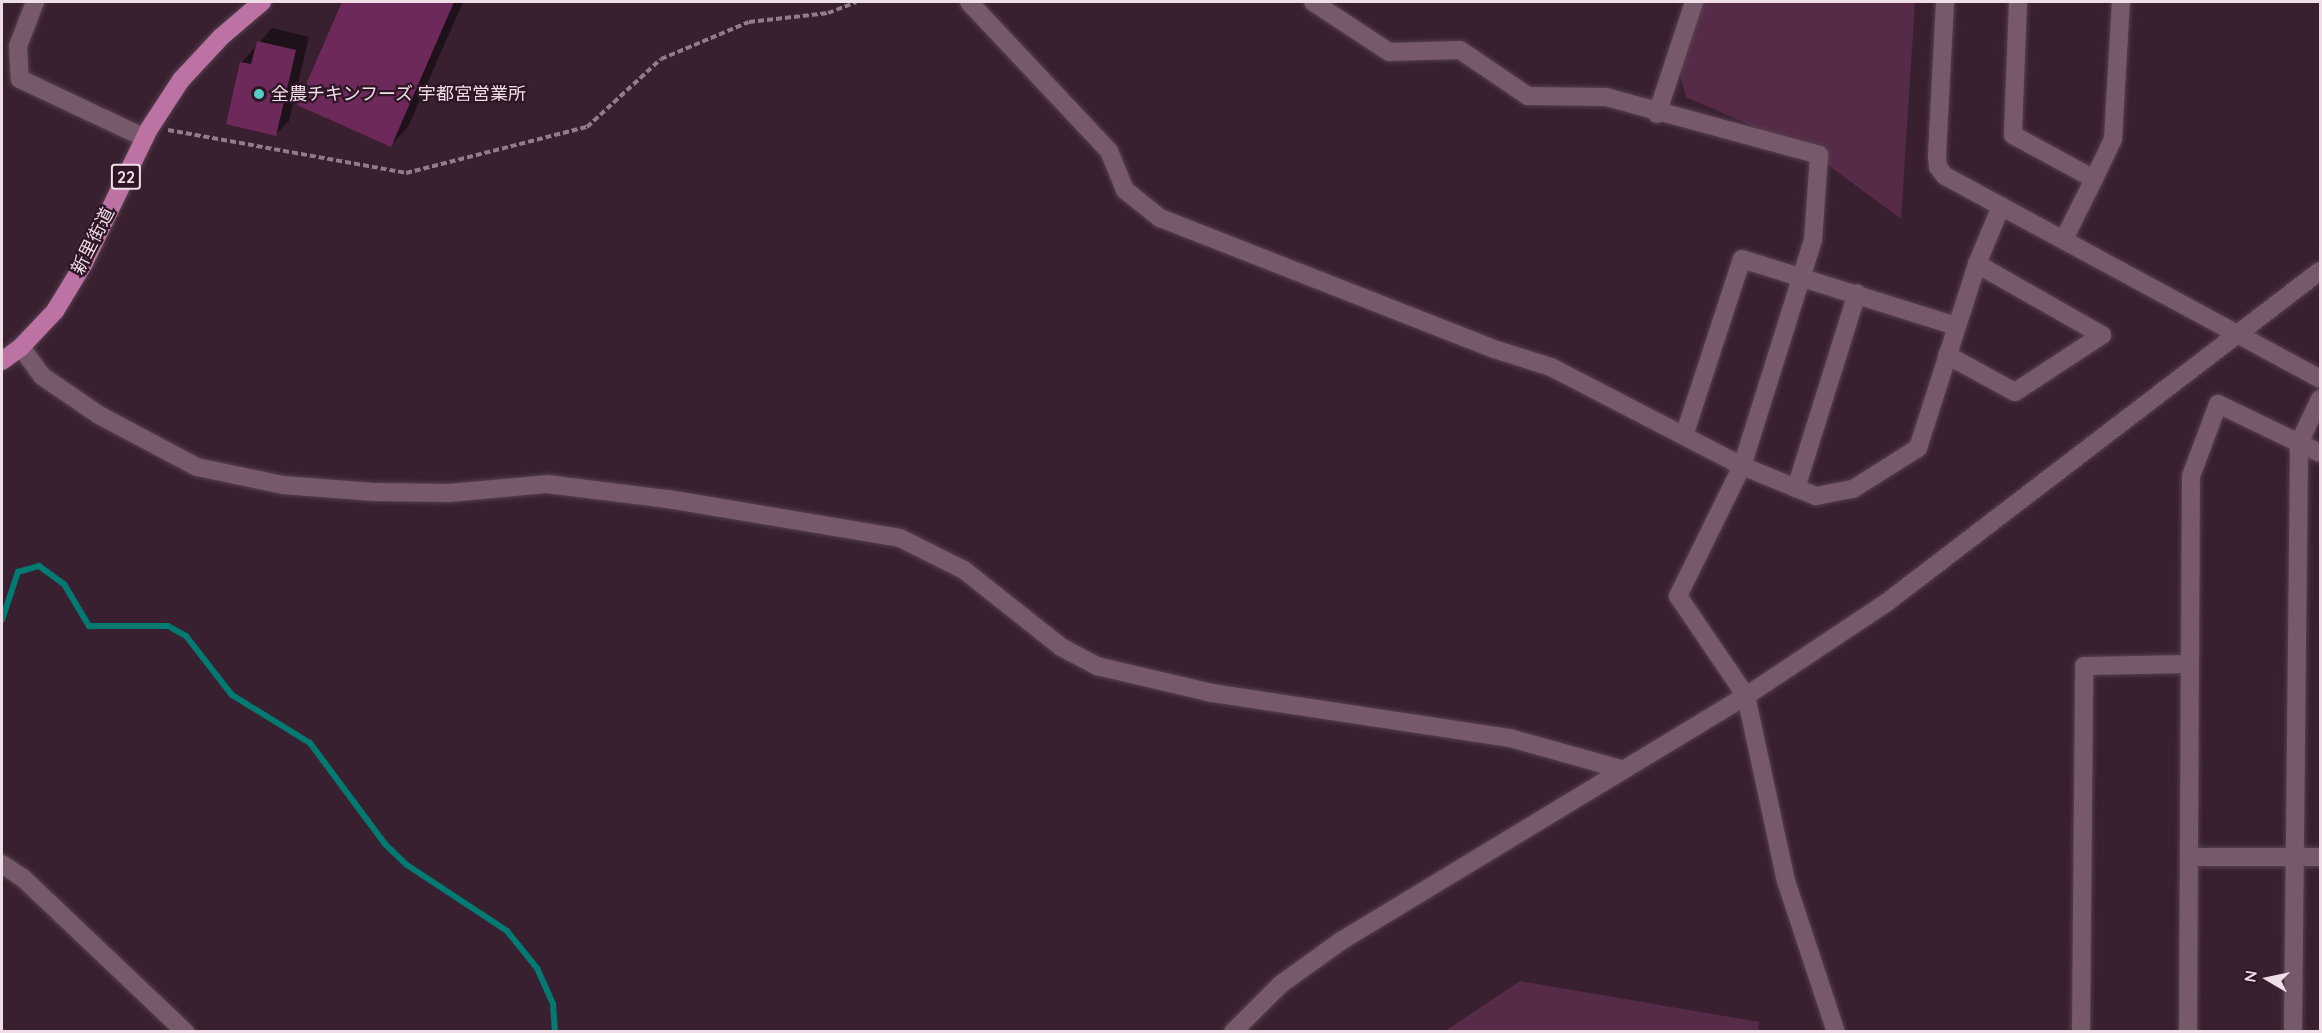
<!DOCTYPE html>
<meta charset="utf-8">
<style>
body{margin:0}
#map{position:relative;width:2322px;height:1033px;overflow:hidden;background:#392030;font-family:Quicksand,"Noto Sans JP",sans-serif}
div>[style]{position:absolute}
.green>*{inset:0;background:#562b48}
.shadow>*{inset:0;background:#0007}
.stream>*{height:6px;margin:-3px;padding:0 3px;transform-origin:3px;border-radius:3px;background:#017a71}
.building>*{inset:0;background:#6d295a}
.path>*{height:4px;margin-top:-2px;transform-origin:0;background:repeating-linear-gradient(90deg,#917c89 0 6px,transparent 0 9px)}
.roads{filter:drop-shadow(0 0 2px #55404e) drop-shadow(0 0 2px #55404e)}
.minor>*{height:18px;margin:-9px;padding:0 9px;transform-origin:9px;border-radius:9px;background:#76596b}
.major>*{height:18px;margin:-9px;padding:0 9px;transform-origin:9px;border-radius:9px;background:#bc73a4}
.dots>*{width:16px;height:16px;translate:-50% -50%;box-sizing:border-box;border:3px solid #2e1626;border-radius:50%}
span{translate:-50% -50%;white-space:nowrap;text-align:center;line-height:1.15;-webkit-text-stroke:4.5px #2e1626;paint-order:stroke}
.shield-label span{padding:2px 4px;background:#2e1626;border:2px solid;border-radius:4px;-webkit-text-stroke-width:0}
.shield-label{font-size:16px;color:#efdee8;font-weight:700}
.poi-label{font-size:18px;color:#efdee8}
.left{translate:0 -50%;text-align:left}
.street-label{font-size:18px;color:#efdee8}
.frame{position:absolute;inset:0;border:3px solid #efdee8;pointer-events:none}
.north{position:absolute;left:2238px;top:949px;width:60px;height:60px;-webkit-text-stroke:4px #2e1626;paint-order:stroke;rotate:279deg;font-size:16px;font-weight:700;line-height:24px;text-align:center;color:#efdee8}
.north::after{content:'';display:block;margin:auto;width:21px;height:27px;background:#efdee8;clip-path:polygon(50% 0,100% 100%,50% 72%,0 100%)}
</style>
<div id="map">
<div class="green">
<div style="clip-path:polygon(1691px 2px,1915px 2px,1901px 219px,1809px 151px,1686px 97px,1673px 49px)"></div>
<div style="clip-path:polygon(1520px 981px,1759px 1022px,1758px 1031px,1445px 1031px)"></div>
</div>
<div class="shadow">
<div style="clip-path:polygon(343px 2px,463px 2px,408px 127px,391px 145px,299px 104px)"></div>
<div style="clip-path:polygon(272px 28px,309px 37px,289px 121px,276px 134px,242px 62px)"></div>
</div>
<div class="stream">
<div style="left:2px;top:620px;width:51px;rotate:-71.6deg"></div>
<div style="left:18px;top:572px;width:22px;rotate:-16deg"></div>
<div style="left:39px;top:566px;width:31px;rotate:36deg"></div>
<div style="left:64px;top:584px;width:49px;rotate:59.2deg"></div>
<div style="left:89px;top:626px;width:79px"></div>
<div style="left:168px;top:626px;width:21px;rotate:29deg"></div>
<div style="left:186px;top:636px;width:75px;rotate:52.1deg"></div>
<div style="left:232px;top:695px;width:92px;rotate:31.6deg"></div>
<div style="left:310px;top:743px;width:126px;rotate:53.4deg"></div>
<div style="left:385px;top:844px;width:30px;rotate:44deg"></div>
<div style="left:407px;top:865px;width:120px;rotate:33.4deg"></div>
<div style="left:507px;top:931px;width:48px;rotate:51deg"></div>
<div style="left:537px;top:968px;width:39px;rotate:66deg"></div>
<div style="left:553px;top:1004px;width:28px;rotate:86deg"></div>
</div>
<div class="building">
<div style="clip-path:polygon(342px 2px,454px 2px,391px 147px,297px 105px)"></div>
<div style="clip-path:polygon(257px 41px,296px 50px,276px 136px,226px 124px,240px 62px,251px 64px)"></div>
</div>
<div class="path">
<div style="left:168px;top:130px;width:242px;rotate:10.2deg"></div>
<div style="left:406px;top:173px;width:187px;rotate:-14.3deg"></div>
<div style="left:587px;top:127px;width:100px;rotate:-42.6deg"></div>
<div style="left:661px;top:59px;width:95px;rotate:-22.8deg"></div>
<div style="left:749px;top:22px;width:80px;rotate:-6.5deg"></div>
<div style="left:828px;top:13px;width:30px;rotate:-21deg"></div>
</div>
<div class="roads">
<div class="minor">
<div style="left:35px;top:2px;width:47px;rotate:111.1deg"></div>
<div style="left:18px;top:46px;width:33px;rotate:87deg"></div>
<div style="left:20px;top:79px;width:138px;rotate:25.3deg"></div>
<div style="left:969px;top:2px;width:204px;rotate:46.8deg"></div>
<div style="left:1109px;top:151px;width:42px;rotate:67.7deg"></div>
<div style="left:1125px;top:190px;width:45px;rotate:38.7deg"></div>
<div style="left:1160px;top:218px;width:359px;rotate:21.4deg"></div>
<div style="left:1494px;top:349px;width:60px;rotate:17.5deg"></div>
<div style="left:1551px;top:367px;width:215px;rotate:27.4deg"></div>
<div style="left:1742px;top:466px;width:80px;rotate:22.1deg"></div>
<div style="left:1816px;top:496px;width:38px;rotate:-11deg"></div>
<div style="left:1853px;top:489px;width:77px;rotate:-32.2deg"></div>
<div style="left:1918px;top:448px;width:193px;rotate:-72.2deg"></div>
<div style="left:1977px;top:264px;width:63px;rotate:-67.5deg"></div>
<div style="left:1313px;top:2px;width:91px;rotate:33.3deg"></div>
<div style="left:1389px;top:52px;width:71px;rotate:-1.6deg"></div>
<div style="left:1460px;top:50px;width:82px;rotate:34.1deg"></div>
<div style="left:1528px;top:96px;width:78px;rotate:0.7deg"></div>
<div style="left:1606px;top:97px;width:221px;rotate:15.2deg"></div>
<div style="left:1819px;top:155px;width:85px;rotate:94deg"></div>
<div style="left:1813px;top:240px;width:237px;rotate:107.4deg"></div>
<div style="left:1742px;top:466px;width:145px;rotate:116.2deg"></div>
<div style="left:1678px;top:596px;width:121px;rotate:55.8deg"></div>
<div style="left:1746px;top:696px;width:189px;rotate:77.8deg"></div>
<div style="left:1786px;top:881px;width:159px;rotate:71.7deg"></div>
<div style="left:1945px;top:2px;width:154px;rotate:93deg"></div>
<div style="left:1937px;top:156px;width:11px;rotate:85deg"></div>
<div style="left:1938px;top:167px;width:11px;rotate:52deg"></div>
<div style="left:1945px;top:176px;width:426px;rotate:28.4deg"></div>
<div style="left:2018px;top:2px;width:133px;rotate:92.2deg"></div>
<div style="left:2013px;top:135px;width:92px;rotate:28.5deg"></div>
<div style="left:2094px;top:179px;width:67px;rotate:116.6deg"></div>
<div style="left:1657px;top:114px;width:118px;rotate:-71.7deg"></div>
<div style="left:2094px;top:179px;width:44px;rotate:-64.6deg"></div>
<div style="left:2113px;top:139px;width:137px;rotate:-86.7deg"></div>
<div style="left:21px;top:347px;width:36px;rotate:54deg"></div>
<div style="left:42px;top:376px;width:69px;rotate:34.4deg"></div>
<div style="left:99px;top:415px;width:111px;rotate:28deg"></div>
<div style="left:197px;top:467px;width:88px;rotate:11.8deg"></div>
<div style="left:283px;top:485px;width:91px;rotate:4.4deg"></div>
<div style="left:374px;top:492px;width:75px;rotate:0.8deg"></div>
<div style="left:449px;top:493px;width:98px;rotate:-5.2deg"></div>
<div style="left:547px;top:484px;width:122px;rotate:7.1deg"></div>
<div style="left:668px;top:499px;width:235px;rotate:9.5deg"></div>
<div style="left:900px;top:538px;width:72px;rotate:26.6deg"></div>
<div style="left:964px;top:570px;width:124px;rotate:38.4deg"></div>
<div style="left:1061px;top:647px;width:41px;rotate:27.8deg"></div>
<div style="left:1097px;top:666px;width:118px;rotate:13.2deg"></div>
<div style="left:1212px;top:693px;width:301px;rotate:8.6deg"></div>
<div style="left:1510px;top:738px;width:115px;rotate:15.6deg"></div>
<div style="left:1947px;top:355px;width:77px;rotate:28.6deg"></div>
<div style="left:2015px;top:392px;width:104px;rotate:-33.2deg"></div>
<div style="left:2102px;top:335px;width:144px;rotate:-150.4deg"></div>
<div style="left:1684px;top:436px;width:186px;rotate:-71.9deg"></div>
<div style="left:1742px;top:259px;width:224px;rotate:17.4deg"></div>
<div style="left:1796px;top:488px;width:204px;rotate:-72.6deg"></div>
<div style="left:2189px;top:857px;width:131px"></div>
<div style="left:2px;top:864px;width:25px;rotate:34deg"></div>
<div style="left:23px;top:878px;width:224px;rotate:43.5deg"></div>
<div style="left:1233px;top:1032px;width:68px;rotate:-45deg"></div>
<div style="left:1281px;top:984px;width:74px;rotate:-35.6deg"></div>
<div style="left:1341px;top:941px;width:473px;rotate:-31.2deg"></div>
<div style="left:1746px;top:696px;width:168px;rotate:-33.6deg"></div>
<div style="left:1886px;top:603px;width:546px;rotate:-37.42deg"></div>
<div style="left:2081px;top:1032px;width:366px;rotate:-89.5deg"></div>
<div style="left:2084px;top:666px;width:106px;rotate:-1.1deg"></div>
<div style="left:2190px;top:664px;width:188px;rotate:-89.7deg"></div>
<div style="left:2191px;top:476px;width:77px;rotate:-69.4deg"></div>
<div style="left:2218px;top:404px;width:113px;rotate:25.7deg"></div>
<div style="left:2188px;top:1032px;width:368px;rotate:-89.7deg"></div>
<div style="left:2293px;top:1032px;width:578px;rotate:-89.41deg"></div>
<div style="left:2299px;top:454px;width:11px;rotate:-90deg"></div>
<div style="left:2299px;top:443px;width:49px;rotate:-64.5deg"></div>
</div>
<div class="major">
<div style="left:2px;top:361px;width:24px;rotate:-36deg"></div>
<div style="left:21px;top:347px;width:50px;rotate:-46.6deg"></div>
<div style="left:55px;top:311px;width:54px;rotate:-58.7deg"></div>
<div style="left:83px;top:265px;width:151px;rotate:-64.1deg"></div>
<div style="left:149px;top:129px;width:59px;rotate:-56.9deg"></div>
<div style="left:181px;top:80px;width:59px;rotate:-47.1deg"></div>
<div style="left:221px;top:37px;width:54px;rotate:-40.5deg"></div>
</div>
</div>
<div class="dots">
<div style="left:259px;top:94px;background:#57cec2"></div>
</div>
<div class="shield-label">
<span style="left:126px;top:177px">22</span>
</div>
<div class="poi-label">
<span class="left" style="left:271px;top:94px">全農チキンフーズ 宇都宮営業所</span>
</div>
<div class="street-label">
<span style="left:93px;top:241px;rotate:-63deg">新里街道</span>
</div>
<div class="frame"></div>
<div class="north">N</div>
</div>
